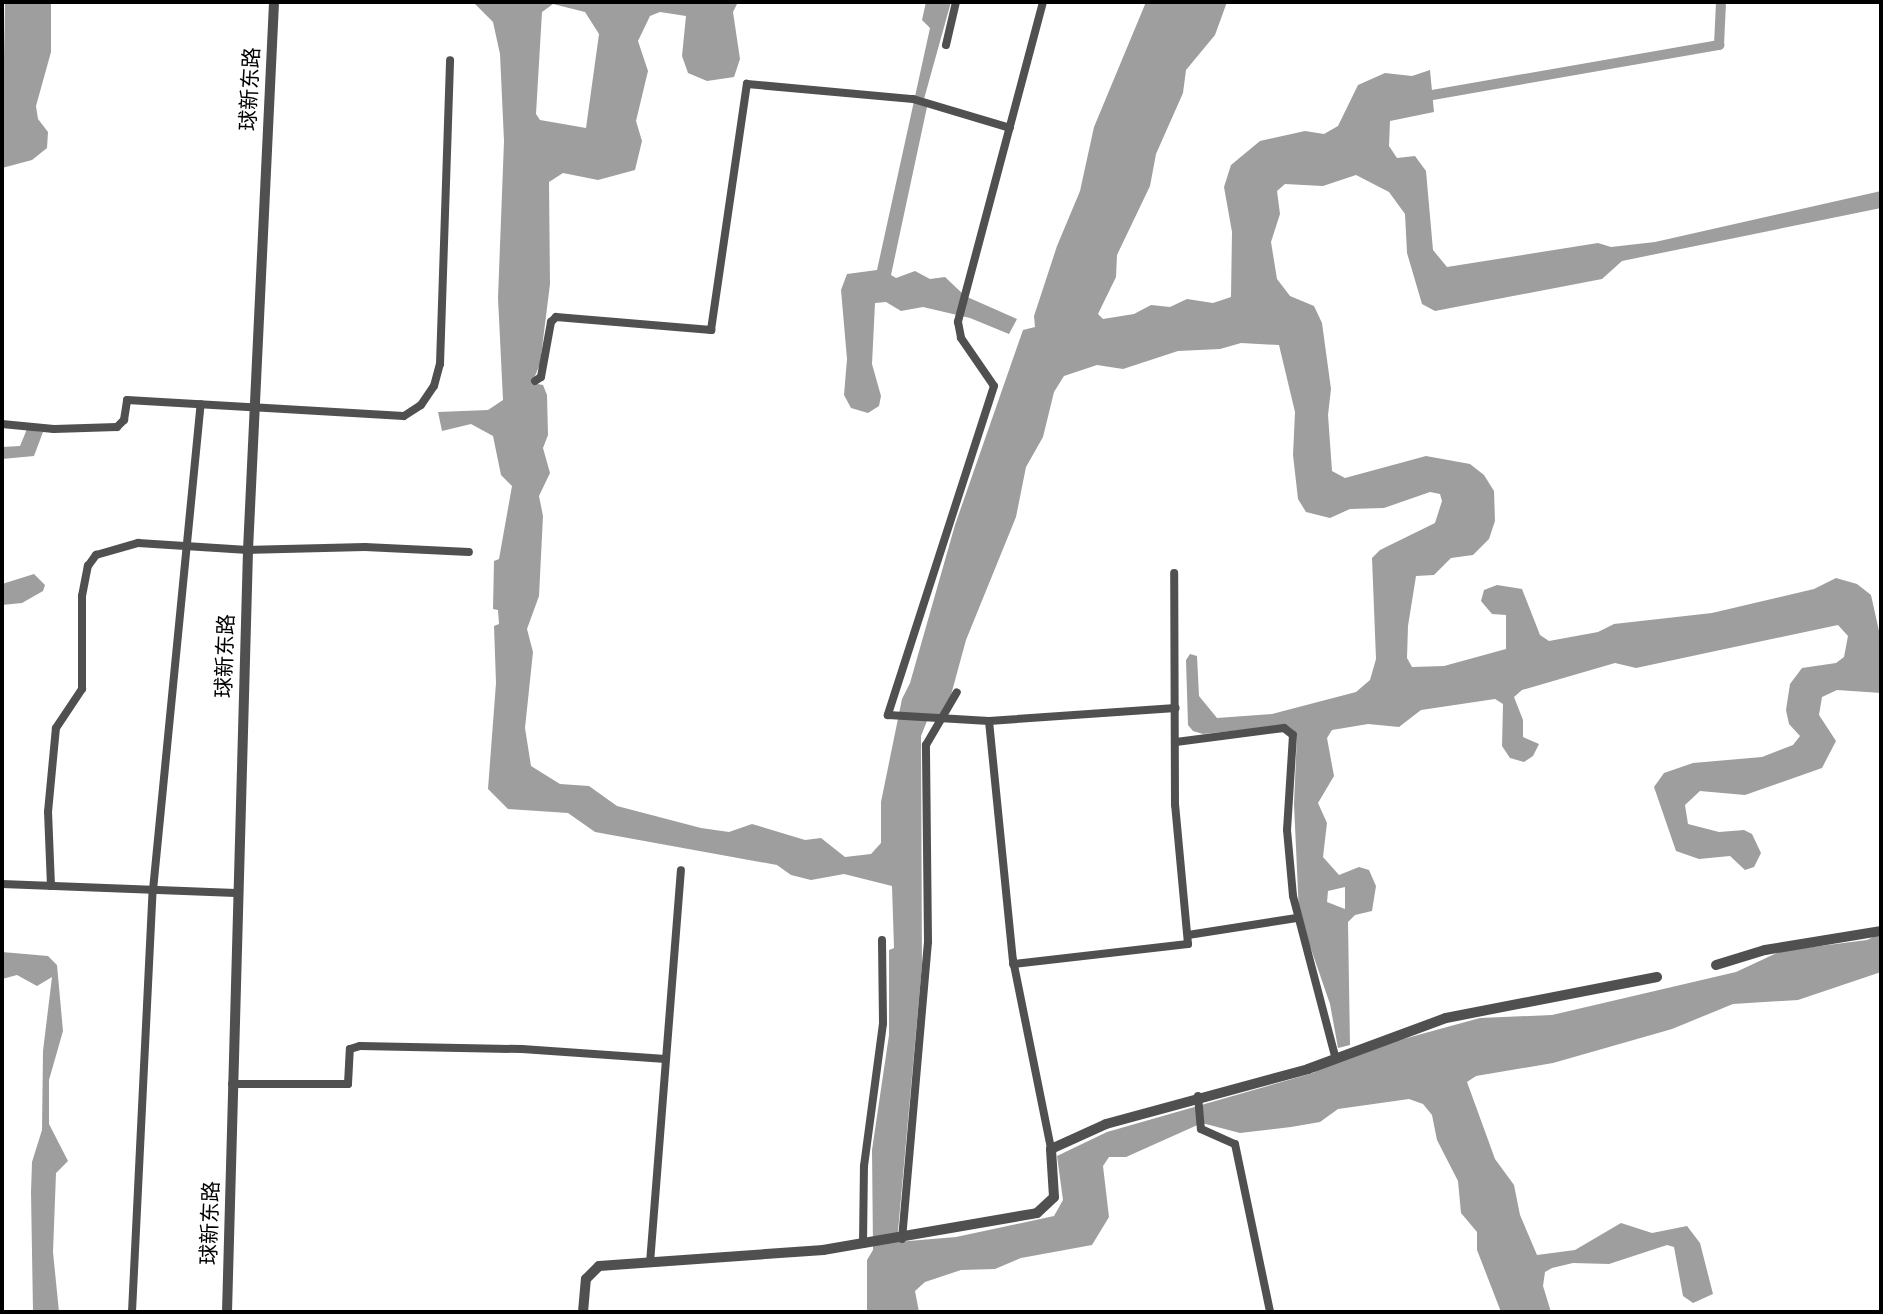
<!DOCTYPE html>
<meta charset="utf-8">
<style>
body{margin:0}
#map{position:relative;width:1883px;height:1314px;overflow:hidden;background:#fff;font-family:"Roboto Condensed","Noto Sans SC",sans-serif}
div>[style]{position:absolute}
.water>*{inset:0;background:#9e9e9e}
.canal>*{height:10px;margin:-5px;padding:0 5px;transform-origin:5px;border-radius:5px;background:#9e9e9e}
.minor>*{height:8px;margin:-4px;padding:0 4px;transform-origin:4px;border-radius:4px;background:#505050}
.tertiary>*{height:10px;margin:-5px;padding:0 5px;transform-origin:5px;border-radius:5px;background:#505050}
span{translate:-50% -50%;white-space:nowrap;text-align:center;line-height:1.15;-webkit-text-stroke:5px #fff;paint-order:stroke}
.street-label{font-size:21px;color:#000}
.frame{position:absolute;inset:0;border:4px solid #000;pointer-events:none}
</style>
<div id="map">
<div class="water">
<div style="clip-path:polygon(5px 2px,51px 2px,51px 52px,36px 106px,38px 119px,48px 132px,47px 148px,32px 160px,2px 168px)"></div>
<div style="clip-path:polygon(evenodd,473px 2px,738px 2px,733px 12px,740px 59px,734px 77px,707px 81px,688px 73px,682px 56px,686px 16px,660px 12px,650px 16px,638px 41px,648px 71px,636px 121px,642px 141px,635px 170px,598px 180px,563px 173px,549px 182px,550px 284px,540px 364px,532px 383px,543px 385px,547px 395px,548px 435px,543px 448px,550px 473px,539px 496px,543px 516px,539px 596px,527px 629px,533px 652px,525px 728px,531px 766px,560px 784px,589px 786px,617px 806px,701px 828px,729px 832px,752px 824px,805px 840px,821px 838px,845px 857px,871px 854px,881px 843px,881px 802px,902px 699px,910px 683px,955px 525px,1023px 330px,1035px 327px,1034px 316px,1057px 246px,1080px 191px,1094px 127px,1146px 2px,1227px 2px,1215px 35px,1186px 70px,1183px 93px,1156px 154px,1150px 186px,1117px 255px,1116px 277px,1098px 314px,1103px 319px,1134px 314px,1151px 305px,1170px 307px,1187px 299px,1213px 303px,1231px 297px,1232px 232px,1224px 187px,1231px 165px,1260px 141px,1305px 131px,1324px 134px,1338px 126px,1358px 85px,1385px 73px,1412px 76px,1430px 70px,1434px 112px,1390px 121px,1389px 146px,1397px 158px,1415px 156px,1426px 171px,1433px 250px,1447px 267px,1598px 243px,1611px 247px,1655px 242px,1881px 191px,1881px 208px,1622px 261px,1602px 279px,1435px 311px,1422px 304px,1407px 253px,1405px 214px,1389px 192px,1356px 175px,1323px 186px,1285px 184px,1277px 191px,1280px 214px,1271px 242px,1277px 279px,1290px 296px,1314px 306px,1322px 323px,1331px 389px,1328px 415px,1332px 471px,1345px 478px,1426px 456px,1470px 464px,1484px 475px,1494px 491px,1495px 521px,1489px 539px,1473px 555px,1451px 558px,1434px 575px,1416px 576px,1408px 626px,1407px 658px,1412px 667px,1444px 666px,1506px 649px,1506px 615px,1492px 614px,1481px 601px,1484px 590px,1497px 585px,1522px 589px,1540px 635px,1549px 641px,1598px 632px,1614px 624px,1712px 613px,1814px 589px,1836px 578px,1857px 584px,1871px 595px,1881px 640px,1881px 693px,1837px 690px,1822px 697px,1819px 715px,1836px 741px,1822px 768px,1745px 795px,1700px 791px,1685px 805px,1688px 824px,1719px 832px,1744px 830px,1752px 834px,1761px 853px,1754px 867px,1745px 870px,1730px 856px,1699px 859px,1676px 851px,1654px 787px,1664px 773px,1693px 763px,1762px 757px,1793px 745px,1800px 736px,1789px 724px,1786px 710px,1790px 684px,1802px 668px,1836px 663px,1844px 657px,1848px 636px,1838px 625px,1636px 668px,1615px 663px,1522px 690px,1514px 697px,1523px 720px,1523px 737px,1539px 744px,1533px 756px,1524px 762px,1510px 758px,1502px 746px,1503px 704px,1495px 699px,1421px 710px,1399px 727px,1368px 724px,1332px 730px,1327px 738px,1334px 776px,1318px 803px,1327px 823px,1323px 857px,1339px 875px,1359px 867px,1369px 870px,1376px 886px,1372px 911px,1355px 915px,1348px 922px,1350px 1045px,1338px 1048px,1330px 1004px,1299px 914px,1294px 804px,1297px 734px,1283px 726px,1203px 734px,1193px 731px,1188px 725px,1186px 660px,1190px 654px,1197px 656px,1199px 696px,1217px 718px,1272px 714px,1356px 692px,1370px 680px,1376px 659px,1372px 558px,1380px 550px,1435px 523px,1442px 501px,1440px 494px,1430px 492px,1384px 508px,1350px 509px,1330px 518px,1306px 512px,1298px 499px,1293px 455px,1295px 412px,1279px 345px,1241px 343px,1220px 349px,1178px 351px,1123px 369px,1097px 365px,1064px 376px,1054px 392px,1043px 437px,1026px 467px,1016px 517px,966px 640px,951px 695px,938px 717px,929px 716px,921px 736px,922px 965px,897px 1242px,956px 1237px,1054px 1216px,1063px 1200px,1057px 1156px,1107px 1132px,1313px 1073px,1345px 1055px,1480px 1018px,1552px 1015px,1736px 972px,1781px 951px,1867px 940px,1881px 933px,1881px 972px,1798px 1000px,1733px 1004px,1672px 1029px,1553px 1063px,1476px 1076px,1467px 1082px,1495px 1159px,1514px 1185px,1520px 1215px,1537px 1255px,1575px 1250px,1621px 1223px,1652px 1233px,1687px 1226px,1700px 1243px,1713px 1294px,1693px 1303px,1683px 1296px,1674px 1247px,1667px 1245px,1609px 1264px,1573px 1263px,1552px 1268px,1545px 1272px,1543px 1286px,1551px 1312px,1501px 1312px,1477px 1250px,1477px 1232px,1461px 1213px,1458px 1181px,1437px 1140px,1432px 1115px,1423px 1104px,1409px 1099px,1338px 1109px,1320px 1122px,1291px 1127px,1240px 1133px,1202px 1123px,1126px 1157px,1109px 1157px,1103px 1166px,1109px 1217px,1092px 1245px,1021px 1258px,995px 1269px,961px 1270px,925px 1282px,915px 1291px,919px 1312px,867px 1312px,867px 1260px,873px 1250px,872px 1150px,889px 1035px,889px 950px,894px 948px,892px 886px,844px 874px,811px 880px,791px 875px,777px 865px,595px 832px,568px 813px,508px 809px,488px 789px,496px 683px,494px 626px,499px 624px,498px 610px,493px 609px,494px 561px,499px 559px,512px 486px,501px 475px,493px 436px,471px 424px,442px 431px,438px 412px,488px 410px,503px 400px,498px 298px,504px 141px,500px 54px,493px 22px,473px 2px,553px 4px,585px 12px,599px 34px,586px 128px,540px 120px,536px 114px,542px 12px,553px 4px,473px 2px,1345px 887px,1345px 909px,1327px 902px,1328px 891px,1345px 887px)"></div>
<div style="clip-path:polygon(926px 2px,951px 2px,924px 99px,927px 107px,891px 275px,896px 278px,915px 271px,930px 279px,945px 277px,965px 296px,1017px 319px,1009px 334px,970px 318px,923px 307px,901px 311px,886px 302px,875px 303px,872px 364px,881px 396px,879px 406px,868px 413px,851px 408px,844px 395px,847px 359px,841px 290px,847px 274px,877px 270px,930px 28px,922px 20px)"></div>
<div style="clip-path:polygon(27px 429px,43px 432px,34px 456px,2px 459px,2px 447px,20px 446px)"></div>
<div style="clip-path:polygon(34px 574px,45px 585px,43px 591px,22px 603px,2px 605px,2px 584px)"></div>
<div style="clip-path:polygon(2px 952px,48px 956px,57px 965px,63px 1031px,49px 1080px,49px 1124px,68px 1161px,56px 1173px,53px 1252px,59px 1312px,33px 1312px,31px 1192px,32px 1162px,42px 1130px,43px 1051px,52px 977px,37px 986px,17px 975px,2px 979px)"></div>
</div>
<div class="canal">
<div style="left:1421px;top:97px;width:303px;rotate:-9.9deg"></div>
<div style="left:1719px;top:45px;width:43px;rotate:-87.3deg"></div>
</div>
<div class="minor">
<div style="left:1043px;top:2px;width:331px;rotate:104.9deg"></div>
<div style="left:958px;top:322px;width:16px;rotate:79deg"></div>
<div style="left:961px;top:338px;width:58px;rotate:55.5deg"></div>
<div style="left:994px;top:386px;width:346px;rotate:107.9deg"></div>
<div style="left:888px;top:715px;width:101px;rotate:3.4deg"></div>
<div style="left:989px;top:721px;width:187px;rotate:-4deg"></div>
<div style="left:946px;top:45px;width:44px;rotate:-76.9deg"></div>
<div style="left:535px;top:381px;width:7px;rotate:-34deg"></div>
<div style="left:541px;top:377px;width:56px;rotate:-79.7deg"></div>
<div style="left:551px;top:322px;width:7px;rotate:-45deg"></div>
<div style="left:556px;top:317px;width:156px;rotate:4.8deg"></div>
<div style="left:711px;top:330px;width:249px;rotate:-81.7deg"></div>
<div style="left:747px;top:84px;width:167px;rotate:5.2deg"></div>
<div style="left:913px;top:99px;width:101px;rotate:16.6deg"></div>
<div style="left:2px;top:424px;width:52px;rotate:5.5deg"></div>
<div style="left:54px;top:429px;width:63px;rotate:-1.8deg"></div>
<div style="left:117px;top:427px;width:10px;rotate:-45deg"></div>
<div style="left:124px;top:420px;width:20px;rotate:-81deg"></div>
<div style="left:127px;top:400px;width:277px;rotate:3.3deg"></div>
<div style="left:404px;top:416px;width:20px;rotate:-33deg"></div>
<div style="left:421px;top:405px;width:23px;rotate:-56deg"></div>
<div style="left:434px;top:386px;width:23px;rotate:-75deg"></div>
<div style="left:440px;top:364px;width:304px;rotate:-88.1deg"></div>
<div style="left:989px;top:721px;width:240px;rotate:84.3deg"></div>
<div style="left:1013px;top:960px;width:193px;rotate:78.6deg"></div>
<div style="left:1176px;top:742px;width:109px;rotate:-7.4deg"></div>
<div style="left:1284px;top:728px;width:11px;rotate:38deg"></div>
<div style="left:1293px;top:735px;width:95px;rotate:93.6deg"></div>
<div style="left:1287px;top:830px;width:66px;rotate:84.8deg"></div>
<div style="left:1293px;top:896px;width:165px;rotate:75.3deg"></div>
<div style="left:2px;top:884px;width:234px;rotate:2.2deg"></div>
<div style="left:51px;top:886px;width:74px;rotate:-92.3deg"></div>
<div style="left:48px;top:812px;width:84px;rotate:-84.6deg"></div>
<div style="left:56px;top:728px;width:47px;rotate:-56.3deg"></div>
<div style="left:82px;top:689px;width:93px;rotate:-90deg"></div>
<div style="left:82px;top:596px;width:31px;rotate:-79deg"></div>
<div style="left:88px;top:566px;width:14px;rotate:-54deg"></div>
<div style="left:96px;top:555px;width:44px;rotate:-15.9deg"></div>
<div style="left:138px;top:543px;width:110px;rotate:3.6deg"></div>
<div style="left:248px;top:550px;width:117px;rotate:-1.5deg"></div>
<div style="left:365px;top:547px;width:104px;rotate:2.8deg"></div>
<div style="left:1188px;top:935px;width:110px;rotate:-8.9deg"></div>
<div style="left:1013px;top:964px;width:176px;rotate:-6.5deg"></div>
<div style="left:1188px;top:944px;width:140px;rotate:-95.3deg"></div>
<div style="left:1175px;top:805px;width:232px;rotate:-90.2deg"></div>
<div style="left:232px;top:1084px;width:116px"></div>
<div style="left:348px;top:1084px;width:35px;rotate:-87deg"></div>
<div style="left:350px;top:1049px;width:10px;rotate:-17deg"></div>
<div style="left:360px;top:1046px;width:162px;rotate:1.1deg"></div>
<div style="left:522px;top:1049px;width:144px;rotate:4deg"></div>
<div style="left:1198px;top:1096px;width:33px;rotate:85deg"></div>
<div style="left:1201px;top:1129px;width:37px;rotate:24deg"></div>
<div style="left:1235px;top:1144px;width:172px;rotate:78.2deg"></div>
<div style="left:902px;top:1239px;width:298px;rotate:-85deg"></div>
<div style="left:928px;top:942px;width:197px;rotate:-90.6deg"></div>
<div style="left:926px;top:745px;width:61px;rotate:-59.7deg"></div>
<div style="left:863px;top:1244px;width:78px;rotate:-89.3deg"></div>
<div style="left:864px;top:1166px;width:144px;rotate:-82.4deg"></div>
<div style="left:883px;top:1023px;width:83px;rotate:-90.7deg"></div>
<div style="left:650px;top:1263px;width:394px;rotate:-85.5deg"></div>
<div style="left:132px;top:1312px;width:423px;rotate:-87.2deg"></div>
<div style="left:153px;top:890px;width:488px;rotate:-84.4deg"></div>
</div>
<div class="tertiary">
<div style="left:1716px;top:965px;width:51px;rotate:-17deg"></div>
<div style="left:1765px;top:950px;width:118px;rotate:-9.3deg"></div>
<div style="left:227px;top:1312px;width:762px;rotate:-88.42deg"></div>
<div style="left:248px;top:550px;width:549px;rotate:-87.28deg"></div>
<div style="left:583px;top:1312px;width:33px;rotate:-85deg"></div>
<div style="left:586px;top:1279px;width:18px;rotate:-45deg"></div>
<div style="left:599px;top:1266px;width:225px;rotate:-4.1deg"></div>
<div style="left:823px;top:1250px;width:217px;rotate:-9.8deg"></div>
<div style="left:1037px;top:1213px;width:23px;rotate:-43deg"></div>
<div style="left:1054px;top:1197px;width:48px;rotate:-93.6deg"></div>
<div style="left:1051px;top:1149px;width:60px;rotate:-24.4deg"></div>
<div style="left:1106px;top:1124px;width:209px;rotate:-15.2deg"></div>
<div style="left:1308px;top:1069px;width:147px;rotate:-20.3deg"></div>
<div style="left:1446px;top:1018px;width:215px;rotate:-11deg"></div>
</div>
<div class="street-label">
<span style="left:250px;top:89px;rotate:-87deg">球新东路</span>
<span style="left:225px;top:656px;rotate:-88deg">球新东路</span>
<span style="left:210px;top:1223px;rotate:-88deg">球新东路</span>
</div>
<div class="frame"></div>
</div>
